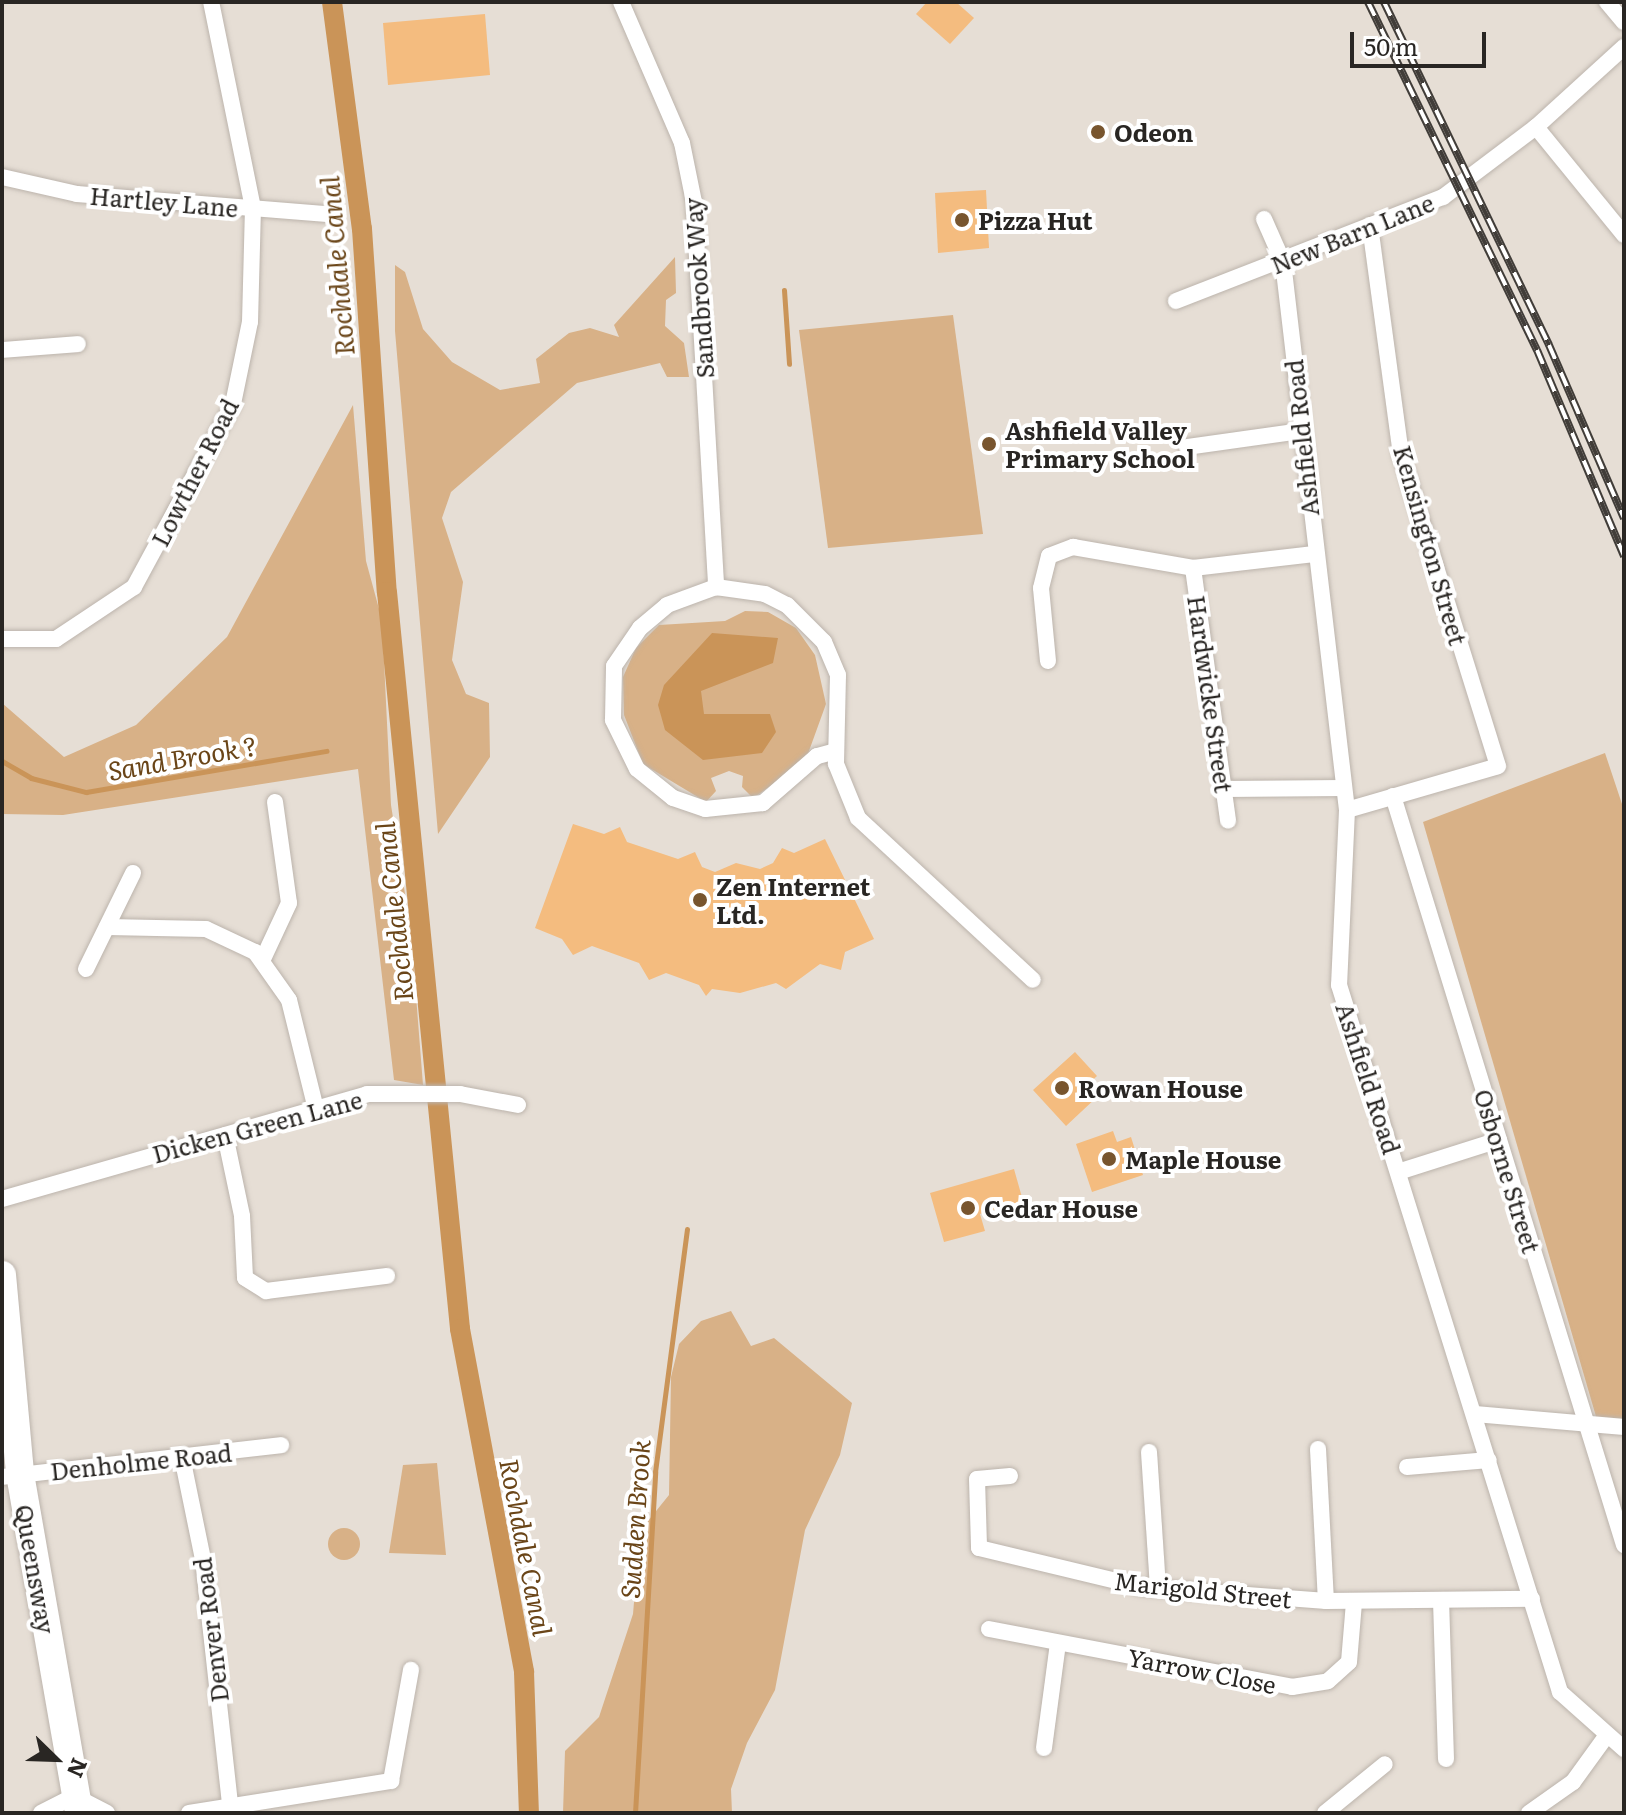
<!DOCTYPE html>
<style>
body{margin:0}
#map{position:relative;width:1626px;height:1815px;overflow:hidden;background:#e6ded5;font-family:Literata,serif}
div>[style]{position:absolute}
.green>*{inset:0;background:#d8b187}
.round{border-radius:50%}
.water>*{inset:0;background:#ca9458}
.stream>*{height:5px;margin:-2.5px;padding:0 2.5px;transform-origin:2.5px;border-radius:2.5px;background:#ca9458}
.canal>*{height:20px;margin:-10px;padding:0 10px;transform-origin:10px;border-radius:10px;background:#ca9458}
.building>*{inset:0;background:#f4bc7f}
.roads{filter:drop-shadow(0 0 2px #bcb4ac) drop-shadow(0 0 2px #bcb4ac)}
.street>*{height:16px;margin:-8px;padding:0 8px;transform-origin:8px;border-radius:8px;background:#fff}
.highway>*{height:28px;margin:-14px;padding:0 14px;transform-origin:14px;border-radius:14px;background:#fff}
.rail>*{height:8px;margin-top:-4px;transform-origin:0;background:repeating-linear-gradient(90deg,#fff 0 15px,#413d39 0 30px);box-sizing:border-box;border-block:2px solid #413d39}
.dots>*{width:22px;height:22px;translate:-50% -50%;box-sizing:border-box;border:4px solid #fff;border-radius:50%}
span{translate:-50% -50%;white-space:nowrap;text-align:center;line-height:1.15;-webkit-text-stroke:8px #fff;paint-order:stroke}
.poi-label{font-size:24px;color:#292623;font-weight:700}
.left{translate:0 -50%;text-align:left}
.street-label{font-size:24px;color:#292623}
.water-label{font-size:26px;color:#6a4518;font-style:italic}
.frame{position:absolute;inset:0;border:4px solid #292623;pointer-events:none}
.north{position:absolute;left:16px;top:1719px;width:80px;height:80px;-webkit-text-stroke:6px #fff;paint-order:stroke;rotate:113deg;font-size:22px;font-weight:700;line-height:32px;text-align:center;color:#292623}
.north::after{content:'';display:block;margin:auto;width:28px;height:36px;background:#292623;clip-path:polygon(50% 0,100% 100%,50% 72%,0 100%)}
.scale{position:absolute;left:1350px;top:32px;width:136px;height:36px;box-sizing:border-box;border:4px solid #292623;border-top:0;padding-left:10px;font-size:24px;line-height:28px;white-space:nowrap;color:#292623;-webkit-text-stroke:6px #fff;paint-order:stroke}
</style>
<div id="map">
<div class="green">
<div style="clip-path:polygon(675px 257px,676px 293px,666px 300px,665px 326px,684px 343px,689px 377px,667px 377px,660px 363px,577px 383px,451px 492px,442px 518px,463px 582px,452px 660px,466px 694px,489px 703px,490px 757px,438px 834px,395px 331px,395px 265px,405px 272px,423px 329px,452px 362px,500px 390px,540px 383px,536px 359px,569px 333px,590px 328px,619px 337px,614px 325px)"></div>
<div style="clip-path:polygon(953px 315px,983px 534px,828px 548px,799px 330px)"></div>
<div style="clip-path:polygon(353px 405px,366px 561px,382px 620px,391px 805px,411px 932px,423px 1085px,394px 1080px,358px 769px,63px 815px,2px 814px,2px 703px,64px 757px,136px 725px,227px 637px)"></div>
<div style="clip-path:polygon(745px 611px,768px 612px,796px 628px,815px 655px,826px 704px,805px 762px,753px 798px,742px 787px,743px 776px,729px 771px,711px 778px,716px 791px,706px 802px,643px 764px,624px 715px,623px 677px,636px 648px,659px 625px,725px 621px)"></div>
<div style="clip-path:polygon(1605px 753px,1624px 810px,1624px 1422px,1597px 1420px,1423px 822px)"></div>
<div style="clip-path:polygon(731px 1311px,751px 1346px,774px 1338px,852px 1403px,840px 1455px,805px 1530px,775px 1690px,747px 1743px,731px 1789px,732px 1813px,563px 1813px,565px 1751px,599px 1717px,633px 1614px,640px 1531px,669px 1495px,671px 1377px,679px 1344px,701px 1321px)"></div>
<div style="clip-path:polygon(437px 1463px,446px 1555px,389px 1553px,403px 1465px)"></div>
<div class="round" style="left:328px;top:1528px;width:32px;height:32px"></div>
</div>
<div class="water">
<div style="clip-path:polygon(712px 633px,778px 638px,773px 663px,701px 691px,704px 714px,770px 714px,776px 732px,762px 753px,703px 760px,665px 730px,658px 705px,664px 685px)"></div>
</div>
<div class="stream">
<div style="left:784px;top:290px;width:74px;rotate:86.1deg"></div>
<div style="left:2px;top:761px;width:34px;rotate:30deg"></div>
<div style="left:31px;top:778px;width:57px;rotate:14.3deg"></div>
<div style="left:86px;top:792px;width:244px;rotate:-9.7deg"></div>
<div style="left:635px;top:1813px;width:342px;rotate:-86.6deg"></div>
<div style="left:655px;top:1472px;width:245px;rotate:-82.5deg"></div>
</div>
<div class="canal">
<div style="left:332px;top:2px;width:229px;rotate:82.5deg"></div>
<div style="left:362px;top:229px;width:364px;rotate:86.1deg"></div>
<div style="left:387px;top:592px;width:741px;rotate:84.34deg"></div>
<div style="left:460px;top:1329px;width:349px;rotate:79.4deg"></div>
<div style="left:524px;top:1672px;width:141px;rotate:88deg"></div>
</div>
<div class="building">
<div style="clip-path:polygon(927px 2px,956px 2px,974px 18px,950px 44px,916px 14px)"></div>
<div style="clip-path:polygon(485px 14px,490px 75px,388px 85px,383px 23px)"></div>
<div style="clip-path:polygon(986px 190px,989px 248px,938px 253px,935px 193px)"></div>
<div style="clip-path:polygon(573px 824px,604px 834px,620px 827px,627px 842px,678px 859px,695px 852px,702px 867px,715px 872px,736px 863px,760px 869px,773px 863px,782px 848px,794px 853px,825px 839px,874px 939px,845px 952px,841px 970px,820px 964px,786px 989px,776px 983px,740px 993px,712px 989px,706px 996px,699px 985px,666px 973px,649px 980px,639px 963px,592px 946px,573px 955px,562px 939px,535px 928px)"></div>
<div style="clip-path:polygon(1075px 1052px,1097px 1076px,1087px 1085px,1097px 1097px,1066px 1126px,1033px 1090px)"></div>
<div style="clip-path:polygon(1113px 1131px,1117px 1142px,1131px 1137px,1143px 1175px,1092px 1192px,1076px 1144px)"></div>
<div style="clip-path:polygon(1014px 1169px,1023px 1201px,980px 1214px,985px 1231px,944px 1242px,930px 1193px)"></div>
</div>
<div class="roads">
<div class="street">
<div style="left:621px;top:2px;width:154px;rotate:66.6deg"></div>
<div style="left:682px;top:143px;width:60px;rotate:78.5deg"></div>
<div style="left:694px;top:202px;width:386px;rotate:86.7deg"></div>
<div style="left:1607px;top:2px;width:26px;rotate:50deg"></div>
<div style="left:1536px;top:127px;width:139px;rotate:50.8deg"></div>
<div style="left:2px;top:177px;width:77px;rotate:12.8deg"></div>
<div style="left:77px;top:194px;width:251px;rotate:4.6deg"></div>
<div style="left:1264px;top:219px;width:47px;rotate:66.2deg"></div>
<div style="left:1283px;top:262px;width:552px;rotate:83.34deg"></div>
<div style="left:1347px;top:810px;width:175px;rotate:92.6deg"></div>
<div style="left:1339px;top:985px;width:741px;rotate:72.64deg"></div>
<div style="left:1560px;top:1692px;width:86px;rotate:41.7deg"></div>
<div style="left:1176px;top:301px;width:287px;rotate:-21.3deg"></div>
<div style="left:1443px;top:197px;width:116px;rotate:-37deg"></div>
<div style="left:1536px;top:127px;width:119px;rotate:-42.3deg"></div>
<div style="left:2px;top:350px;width:76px;rotate:-4.5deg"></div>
<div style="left:1187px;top:447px;width:115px;rotate:-8deg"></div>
<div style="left:1193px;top:568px;width:255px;rotate:82.1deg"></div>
<div style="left:2px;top:639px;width:54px"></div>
<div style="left:56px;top:639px;width:94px;rotate:-33.7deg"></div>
<div style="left:134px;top:587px;width:208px;rotate:-61.6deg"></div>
<div style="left:233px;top:404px;width:84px;rotate:-78.3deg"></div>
<div style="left:250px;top:322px;width:114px;rotate:-88.5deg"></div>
<div style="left:253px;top:208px;width:210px;rotate:-101.5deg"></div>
<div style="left:1048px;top:661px;width:73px;rotate:-95.5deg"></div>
<div style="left:1041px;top:588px;width:33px;rotate:-76deg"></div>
<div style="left:1049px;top:556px;width:26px;rotate:-21deg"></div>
<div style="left:1073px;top:547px;width:122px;rotate:9.9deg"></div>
<div style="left:1193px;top:568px;width:122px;rotate:-6.6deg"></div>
<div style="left:836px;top:751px;width:20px;rotate:165deg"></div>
<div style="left:817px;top:756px;width:72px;rotate:139deg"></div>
<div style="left:763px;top:803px;width:58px;rotate:174.1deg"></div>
<div style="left:705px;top:809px;width:34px;rotate:-161deg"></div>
<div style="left:673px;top:798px;width:46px;rotate:-141.1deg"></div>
<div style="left:637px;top:769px;width:55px;rotate:-116.1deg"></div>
<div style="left:613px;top:720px;width:54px;rotate:-88.9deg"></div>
<div style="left:614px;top:666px;width:46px;rotate:-55.6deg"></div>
<div style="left:640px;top:628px;width:35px;rotate:-40deg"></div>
<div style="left:667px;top:605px;width:52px;rotate:-20.2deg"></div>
<div style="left:716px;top:587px;width:49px;rotate:8.1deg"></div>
<div style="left:765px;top:594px;width:25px;rotate:27deg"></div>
<div style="left:787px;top:605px;width:52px;rotate:45deg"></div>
<div style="left:824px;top:642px;width:36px;rotate:67deg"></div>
<div style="left:838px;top:675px;width:89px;rotate:91.3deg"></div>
<div style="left:836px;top:764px;width:58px;rotate:67.8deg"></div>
<div style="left:858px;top:818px;width:238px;rotate:42.8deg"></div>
<div style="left:1224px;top:789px;width:120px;rotate:-0.5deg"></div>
<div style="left:1393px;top:796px;width:784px;rotate:72.86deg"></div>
<div style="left:1347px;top:810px;width:157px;rotate:-16.2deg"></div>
<div style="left:1498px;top:766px;width:326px;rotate:-107.3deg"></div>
<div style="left:1401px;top:455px;width:232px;rotate:-97.7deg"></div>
<div style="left:107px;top:927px;width:99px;rotate:1.2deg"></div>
<div style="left:206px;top:929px;width:54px;rotate:25.1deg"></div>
<div style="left:255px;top:952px;width:59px;rotate:54.7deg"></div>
<div style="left:289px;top:1000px;width:112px;rotate:76.1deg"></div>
<div style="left:262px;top:961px;width:64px;rotate:-65deg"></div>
<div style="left:289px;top:903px;width:102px;rotate:-97.9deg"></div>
<div style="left:86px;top:969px;width:107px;rotate:-63.9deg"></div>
<div style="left:225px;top:1135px;width:83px;rotate:78.1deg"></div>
<div style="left:242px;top:1216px;width:62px;rotate:87.2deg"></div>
<div style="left:245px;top:1278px;width:25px;rotate:32deg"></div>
<div style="left:266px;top:1291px;width:122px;rotate:-7.1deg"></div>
<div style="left:1398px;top:1172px;width:106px;rotate:-17.6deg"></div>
<div style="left:2px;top:1199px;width:380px;rotate:-16deg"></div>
<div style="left:367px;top:1094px;width:93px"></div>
<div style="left:460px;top:1094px;width:59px;rotate:10.7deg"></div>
<div style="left:1475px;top:1414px;width:150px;rotate:5deg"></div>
<div style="left:1318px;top:1449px;width:152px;rotate:87deg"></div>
<div style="left:1149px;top:1452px;width:136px;rotate:86.2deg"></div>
<div style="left:182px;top:1457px;width:104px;rotate:78.4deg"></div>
<div style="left:203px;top:1559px;width:246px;rotate:83.7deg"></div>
<div style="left:1407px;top:1467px;width:82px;rotate:-4.9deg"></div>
<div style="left:1010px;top:1476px;width:33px;rotate:175deg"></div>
<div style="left:977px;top:1479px;width:69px;rotate:88.3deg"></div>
<div style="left:979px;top:1548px;width:167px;rotate:13.5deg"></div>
<div style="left:1141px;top:1587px;width:186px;rotate:4.3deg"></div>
<div style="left:1326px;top:1601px;width:206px;rotate:-0.6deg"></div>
<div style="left:2px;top:1477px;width:281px;rotate:-6.5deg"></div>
<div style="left:1441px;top:1600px;width:159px;rotate:88.2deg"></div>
<div style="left:989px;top:1629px;width:309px;rotate:10.8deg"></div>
<div style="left:1292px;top:1687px;width:36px;rotate:-9deg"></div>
<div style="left:1328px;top:1681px;width:28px;rotate:-42deg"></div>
<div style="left:1349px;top:1662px;width:60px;rotate:-85.2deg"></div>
<div style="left:1044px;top:1748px;width:106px;rotate:-82.4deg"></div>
<div style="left:41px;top:1813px;width:37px;rotate:-27deg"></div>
<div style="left:74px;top:1796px;width:37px;rotate:27deg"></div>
<div style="left:189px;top:1813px;width:205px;rotate:-9deg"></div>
<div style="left:391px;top:1781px;width:113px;rotate:-79.8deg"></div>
<div style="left:1325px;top:1813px;width:77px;rotate:-39.2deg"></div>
<div style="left:1529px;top:1813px;width:54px;rotate:-35.2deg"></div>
<div style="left:1573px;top:1782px;width:58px;rotate:-54.1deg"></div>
</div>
<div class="highway">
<div style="left:2px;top:1275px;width:200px;rotate:84.8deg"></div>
<div style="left:20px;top:1474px;width:344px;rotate:80.1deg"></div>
</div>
</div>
<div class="rail">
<div style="left:1368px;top:2px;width:387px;rotate:64.1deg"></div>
<div style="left:1537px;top:350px;width:224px;rotate:67.1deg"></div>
<div style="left:1384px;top:2px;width:381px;rotate:64.3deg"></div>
<div style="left:1549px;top:345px;width:189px;rotate:66.6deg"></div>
</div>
<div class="dots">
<div style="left:1098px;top:132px;background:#78552e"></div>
<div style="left:962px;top:220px;background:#78552e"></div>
<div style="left:989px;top:444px;background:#78552e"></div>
<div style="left:700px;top:900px;background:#78552e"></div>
<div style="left:1062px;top:1088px;background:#78552e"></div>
<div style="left:1109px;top:1159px;background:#78552e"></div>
<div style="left:968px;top:1208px;background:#78552e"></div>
</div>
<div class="poi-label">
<span class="left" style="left:1114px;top:132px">Odeon</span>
<span class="left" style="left:978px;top:220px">Pizza Hut</span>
<span class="left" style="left:1005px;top:444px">Ashfield Valley<br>Primary School</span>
<span class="left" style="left:716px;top:900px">Zen Internet<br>Ltd.</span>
<span class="left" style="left:1078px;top:1088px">Rowan House</span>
<span class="left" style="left:1125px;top:1159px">Maple House</span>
<span class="left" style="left:984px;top:1208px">Cedar House</span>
</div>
<div class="street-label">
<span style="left:164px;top:201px;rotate:5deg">Hartley Lane</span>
<span style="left:1352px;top:233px;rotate:-22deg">New Barn Lane</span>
<span style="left:698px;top:288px;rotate:-94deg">Sandbrook Way</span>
<span style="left:1301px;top:438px;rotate:-96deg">Ashfield Road</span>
<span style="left:194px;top:472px;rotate:-63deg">Lowther Road</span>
<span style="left:1431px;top:545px;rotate:74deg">Kensington Street</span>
<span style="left:1211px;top:694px;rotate:82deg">Hardwicke Street</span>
<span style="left:1369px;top:1078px;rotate:72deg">Ashfield Road</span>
<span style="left:257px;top:1126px;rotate:-15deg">Dicken Green Lane</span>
<span style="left:1508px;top:1171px;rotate:73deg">Osborne Street</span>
<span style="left:141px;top:1461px;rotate:-6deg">Denholme Road</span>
<span style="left:36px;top:1569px;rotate:80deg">Queensway</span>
<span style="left:1203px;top:1589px;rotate:6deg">Marigold Street</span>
<span style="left:210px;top:1630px;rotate:-97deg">Denver Road</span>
<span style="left:1202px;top:1670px;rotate:11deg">Yarrow Close</span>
</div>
<div class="water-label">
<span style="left:336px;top:266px;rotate:-95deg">Rochdale Canal</span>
<span style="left:182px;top:757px;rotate:-10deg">Sand Brook ?</span>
<span style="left:393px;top:912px;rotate:-96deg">Rochdale Canal</span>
<span style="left:634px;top:1519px;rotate:-86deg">Sudden Brook</span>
<span style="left:527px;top:1547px;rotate:79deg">Rochdale Canal</span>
</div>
<div class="frame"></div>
<div class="north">N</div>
<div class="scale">50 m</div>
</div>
